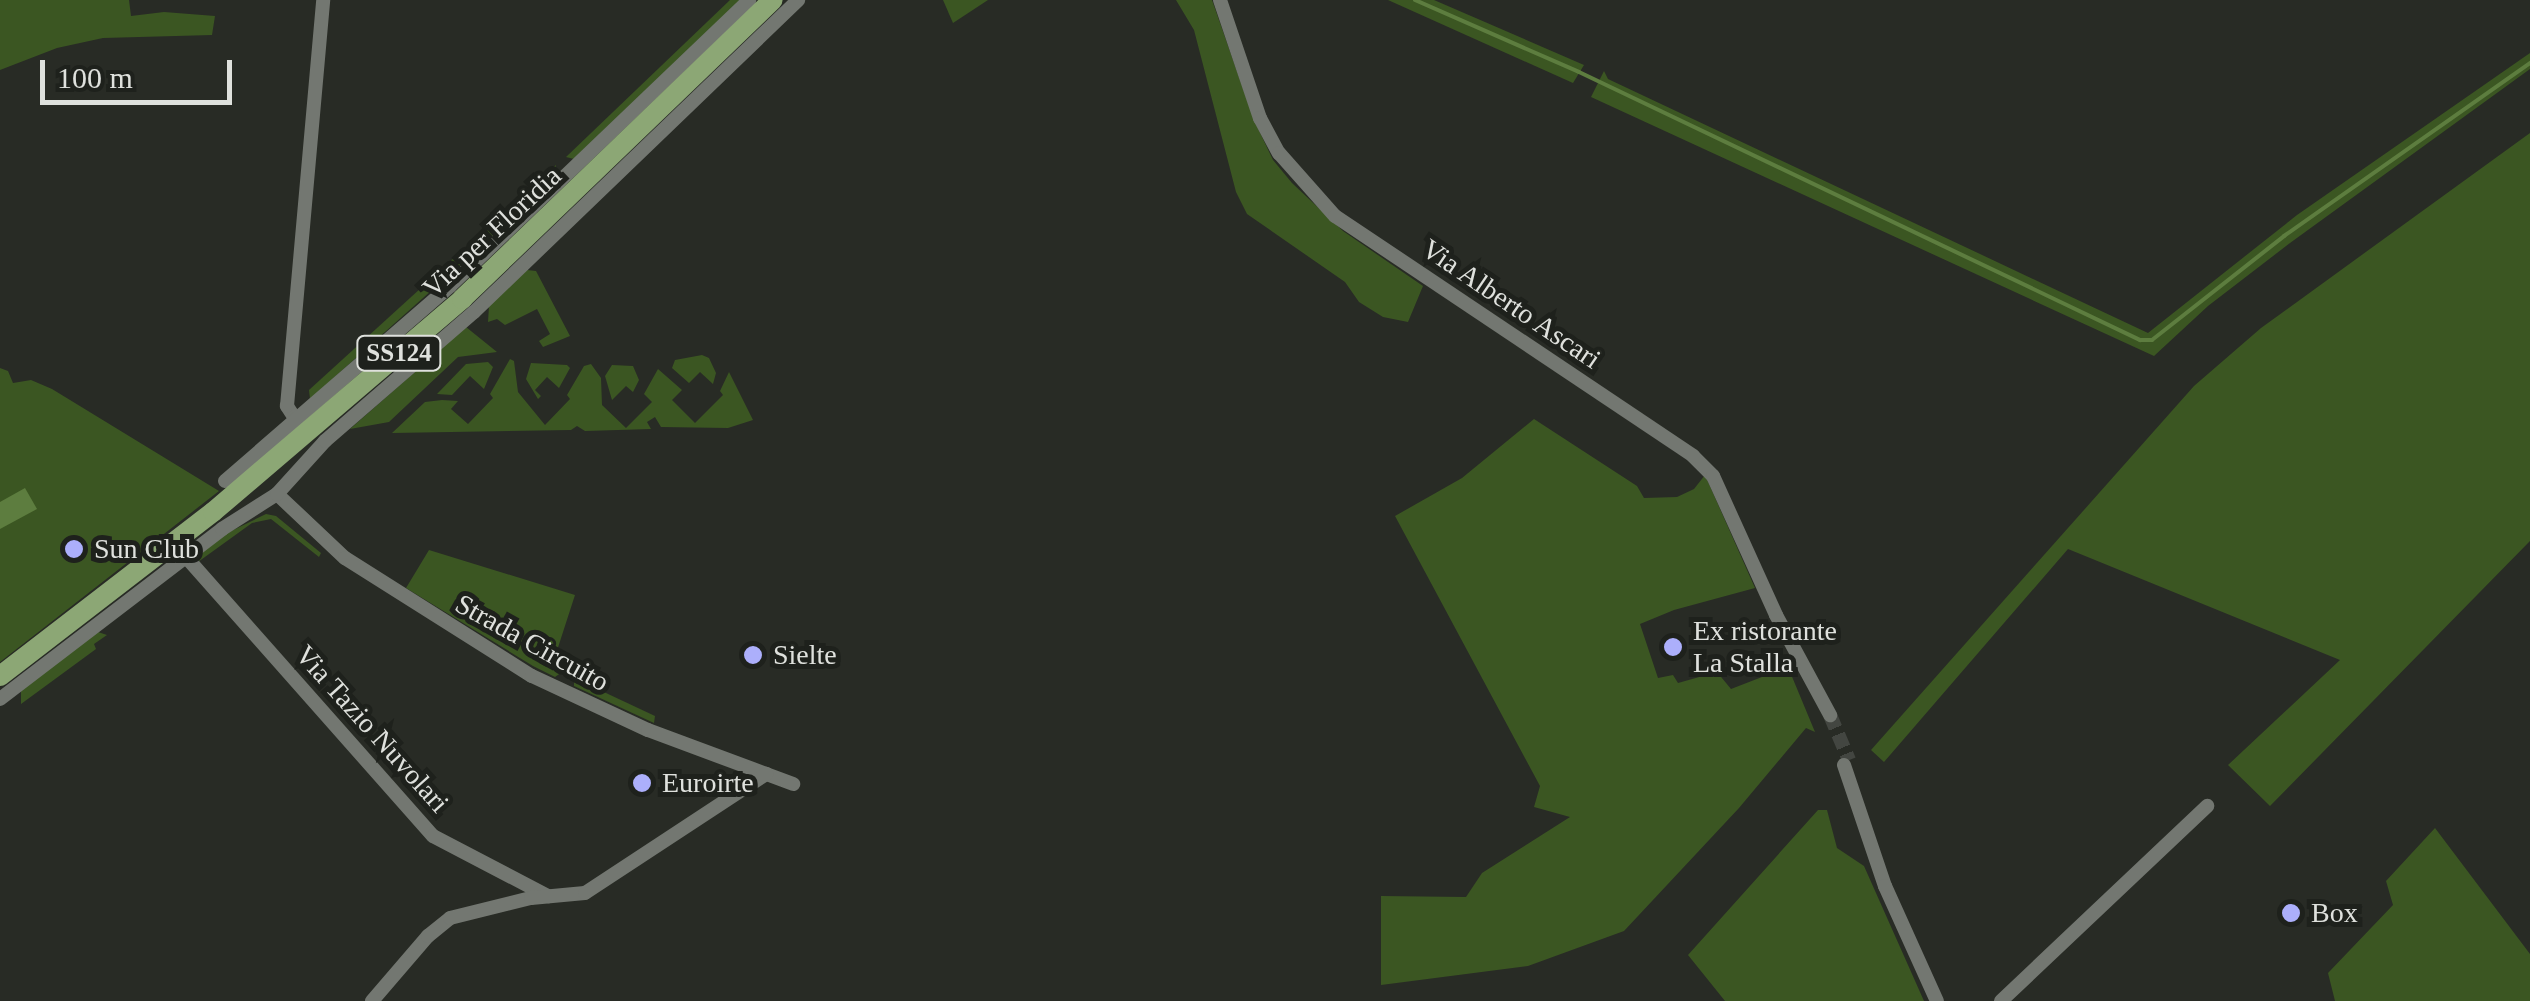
<!DOCTYPE html>
<style>
body{margin:0}
#map{position:relative;width:2530px;height:1001px;overflow:hidden;background:#282b25;font-family:Georgia,serif}
div>[style]{position:absolute}
.green>*{inset:0;background:#3b5622}
.water>*{inset:0;background:#5d7d3f}
.stream>*{height:4px;margin:-2px;padding:0 2px;transform-origin:2px;border-radius:2px;background:#5d7d3f}
.minor-tunnel>*{height:14px;margin-top:-7px;transform-origin:0;background:repeating-linear-gradient(90deg,#434641 0 14px,transparent 0 21px)}
.minor>*{height:14px;margin:-7px;padding:0 7px;transform-origin:7px;border-radius:7px;background:#737771}
.primary>*{height:20px;margin:-10px;padding:0 10px;transform-origin:10px;border-radius:10px;background:#8ca775}
.dots>*{width:28px;height:28px;translate:-50% -50%;box-sizing:border-box;border:5px solid #1e211c;border-radius:50%}
span{translate:-50% -50%;white-space:nowrap;text-align:center;line-height:1.15;-webkit-text-stroke:10px #1e211c;paint-order:stroke}
.shield-label span{padding:2px 8px;background:#1e211c;border:2px solid;border-radius:8px;-webkit-text-stroke-width:0}
.shield-label{font-size:25px;color:#dfe1dd;font-weight:700}
.street-label{font-size:28px;color:#dfe1dd}
.poi-label{font-size:28px;color:#dfe1dd}
.left{translate:0 -50%;text-align:left}
.scale{position:absolute;left:40px;top:60px;width:192px;height:45px;box-sizing:border-box;border:5px solid #dfe1dd;border-top:0;padding-left:12px;font-size:30px;line-height:35px;white-space:nowrap;color:#dfe1dd;-webkit-text-stroke:8px #1e211c;paint-order:stroke}
</style>
<div id="map">
<div class="green">
<div style="clip-path:polygon(0 0,129px 0,131px 16px,164px 12px,215px 16px,212px 35px,103px 38px,57px 48px,0 70px)"></div>
<div style="clip-path:polygon(730px 0,740px 0,574px 159px,566px 157px)"></div>
<div style="clip-path:polygon(943px 0,988px 0,953px 23px)"></div>
<div style="clip-path:polygon(1176px 0,1212px 0,1254px 120px,1273px 160px,1292px 183px,1343px 231px,1423px 286px,1408px 322px,1383px 317px,1359px 302px,1345px 282px,1247px 214px,1236px 192px,1194px 30px)"></div>
<div style="clip-path:polygon(1388px 0,1434px 0,1584px 65px,1573px 83px)"></div>
<div style="clip-path:polygon(2530px 53px,2530px 69px,2290px 243px,2208px 306px,2154px 356px,1591px 97px,1604px 71px,1608px 79px,2148px 333px,2297px 215px)"></div>
<div style="clip-path:polygon(2530px 133px,2530px 541px,2270px 806px,2228px 765px,2340px 660px,2068px 549px,1884px 762px,1871px 750px,2194px 386px,2261px 328px)"></div>
<div style="clip-path:polygon(556px 165px,555px 180px,310px 399px,309px 390px)"></div>
<div style="clip-path:polygon(527px 270px,536px 271px,570px 336px,543px 347px,539px 341px,550px 334px,537px 309px,505px 325px,497px 319px,488px 322px,489px 306px)"></div>
<div style="clip-path:polygon(466px 327px,497px 352px,458px 357px,389px 422px,350px 429px)"></div>
<div style="clip-path:polygon(702px 355px,709px 358px,716px 373px,713px 384px,700px 372px,689px 383px,672px 368px,675px 360px)"></div>
<div style="clip-path:polygon(510px 359px,514px 361px,518px 392px,545px 425px,570px 399px,567px 395px,584px 366px,591px 364px,601px 378px,602px 405px,626px 428px,652px 402px,644px 394px,658px 369px,682px 390px,672px 400px,695px 423px,723px 395px,720px 391px,729px 372px,753px 420px,728px 428px,661px 427px,655px 417px,647px 422px,651px 429px,585px 431px,577px 426px,571px 430px,392px 433px,425px 402px,442px 400px,458px 401px,451px 409px,468px 424px,493px 398px,490px 394px)"></div>
<div style="clip-path:polygon(488px 362px,493px 367px,484px 389px,470px 376px,452px 395px,437px 394px,466px 364px)"></div>
<div style="clip-path:polygon(531px 363px,567px 365px,570px 368px,559px 388px,547px 377px,535px 390px,541px 396px,538px 399px,526px 379px)"></div>
<div style="clip-path:polygon(612px 365px,633px 366px,639px 380px,633px 392px,626px 386px,612px 400px,605px 376px)"></div>
<div style="clip-path:polygon(0 368px,8px 371px,13px 383px,31px 380px,52px 389px,219px 491px,0 662px)"></div>
<div style="clip-path:polygon(1534px 419px,1637px 486px,1644px 498px,1677px 497px,1694px 489px,1705px 475px,1755px 588px,1674px 610px,1640px 624px,1658px 678px,1673px 675px,1678px 683px,1717px 672px,1731px 689px,1788px 667px,1815px 732px,1806px 728px,1739px 808px,1624px 931px,1528px 966px,1381px 985px,1381px 896px,1466px 897px,1482px 873px,1570px 817px,1534px 807px,1540px 786px,1395px 516px,1462px 478px)"></div>
<div style="clip-path:polygon(266px 514px,276px 516px,321px 553px,319px 557px,271px 519px,252px 523px,198px 562px,200px 554px,225px 534px)"></div>
<div style="clip-path:polygon(429px 550px,575px 595px,552px 666px,562px 672px,555px 677px,533px 666px,406px 588px)"></div>
<div style="clip-path:polygon(98px 632px,107px 635px,94px 644px,96px 649px,21px 704px,21px 689px)"></div>
<div style="clip-path:polygon(574px 678px,655px 716px,654px 723px,574px 686px)"></div>
<div style="clip-path:polygon(1818px 810px,1827px 810px,1837px 848px,1864px 866px,1924px 1001px,1725px 1001px,1688px 955px)"></div>
<div style="clip-path:polygon(2435px 828px,2530px 954px,2530px 1001px,2335px 1001px,2328px 973px,2393px 905px,2386px 881px)"></div>
</div>
<div class="water">
<div style="clip-path:polygon(25px 488px,37px 509px,0 529px,0 502px)"></div>
</div>
<div class="stream">
<div style="left:1415px;top:0;width:179px;rotate:23.7deg"></div>
<div style="left:1579px;top:72px;width:622px;rotate:25.53deg"></div>
<div style="left:2140px;top:340px;width:12px"></div>
<div style="left:2152px;top:340px;width:168px;rotate:-38.2deg"></div>
<div style="left:2284px;top:236px;width:301px;rotate:-35.1deg"></div>
</div>
<div class="minor-tunnel">
<div style="left:1830px;top:715px;width:49px;rotate:67.1deg"></div>
</div>
<div class="minor">
<div style="left:1220px;top:0;width:125px;rotate:71.3deg"></div>
<div style="left:1260px;top:118px;width:40px;rotate:62deg"></div>
<div style="left:1279px;top:153px;width:84px;rotate:48.4deg"></div>
<div style="left:1335px;top:216px;width:431px;rotate:33.8deg"></div>
<div style="left:1693px;top:456px;width:28px;rotate:45deg"></div>
<div style="left:1713px;top:476px;width:153px;rotate:65.6deg"></div>
<div style="left:1776px;top:615px;width:114px;rotate:61.6deg"></div>
<div style="left:296px;top:420px;width:17px;rotate:-123deg"></div>
<div style="left:287px;top:406px;width:408px;rotate:-84.9deg"></div>
<div style="left:225px;top:481px;width:298px;rotate:-40.9deg"></div>
<div style="left:450px;top:286px;width:414px;rotate:-43.7deg"></div>
<div style="left:277px;top:494px;width:93px;rotate:43.3deg"></div>
<div style="left:345px;top:558px;width:221px;rotate:32.3deg"></div>
<div style="left:532px;top:676px;width:128px;rotate:25deg"></div>
<div style="left:648px;top:730px;width:155px;rotate:20.4deg"></div>
<div style="left:187px;top:558px;width:371px;rotate:48.5deg"></div>
<div style="left:433px;top:836px;width:130px;rotate:27.6deg"></div>
<div style="left:0;top:699px;width:280px;rotate:-37.4deg"></div>
<div style="left:222px;top:529px;width:65px;rotate:-32.5deg"></div>
<div style="left:277px;top:494px;width:72px;rotate:-47.8deg"></div>
<div style="left:325px;top:441px;width:197px;rotate:-40.9deg"></div>
<div style="left:474px;top:312px;width:450px;rotate:-43.9deg"></div>
<div style="left:1844px;top:765px;width:128px;rotate:71.3deg"></div>
<div style="left:1885px;top:886px;width:126px;rotate:65.7deg"></div>
<div style="left:372px;top:1001px;width:86px;rotate:-49.3deg"></div>
<div style="left:428px;top:936px;width:28px;rotate:-39deg"></div>
<div style="left:450px;top:918px;width:83px;rotate:-13.9deg"></div>
<div style="left:531px;top:898px;width:54px;rotate:-5.3deg"></div>
<div style="left:585px;top:893px;width:217px;rotate:-33.3deg"></div>
<div style="left:2001px;top:1001px;width:284px;rotate:-43.4deg"></div>
</div>
<div class="primary">
<div style="left:0;top:676px;width:269px;rotate:-37.6deg"></div>
<div style="left:213px;top:512px;width:328px;rotate:-40.5deg"></div>
<div style="left:462px;top:299px;width:431px;rotate:-43.9deg"></div>
</div>
<div class="dots">
<div style="left:74px;top:549px;background:#acaffb"></div>
<div style="left:1673px;top:647px;background:#acaffb"></div>
<div style="left:753px;top:655px;background:#acaffb"></div>
<div style="left:642px;top:783px;background:#acaffb"></div>
<div style="left:2291px;top:913px;background:#acaffb"></div>
</div>
<div class="shield-label">
<span style="left:399px;top:353px">SS124</span>
</div>
<div class="street-label">
<span style="left:492px;top:232px;rotate:-43deg">Via per Floridia</span>
<span style="left:1511px;top:304px;rotate:34deg">Via Alberto Ascari</span>
<span style="left:532px;top:643px;rotate:29deg">Strada Circuito</span>
<span style="left:372px;top:729px;rotate:48deg">Via Tazio Nuvolari</span>
</div>
<div class="poi-label">
<span class="left" style="left:94px;top:549px">Sun Club</span>
<span class="left" style="left:1693px;top:647px">Ex ristorante<br>La Stalla</span>
<span class="left" style="left:773px;top:655px">Sielte</span>
<span class="left" style="left:662px;top:783px">Euroirte</span>
<span class="left" style="left:2311px;top:913px">Box</span>
</div>
<div class="scale">100 m</div>
</div>
